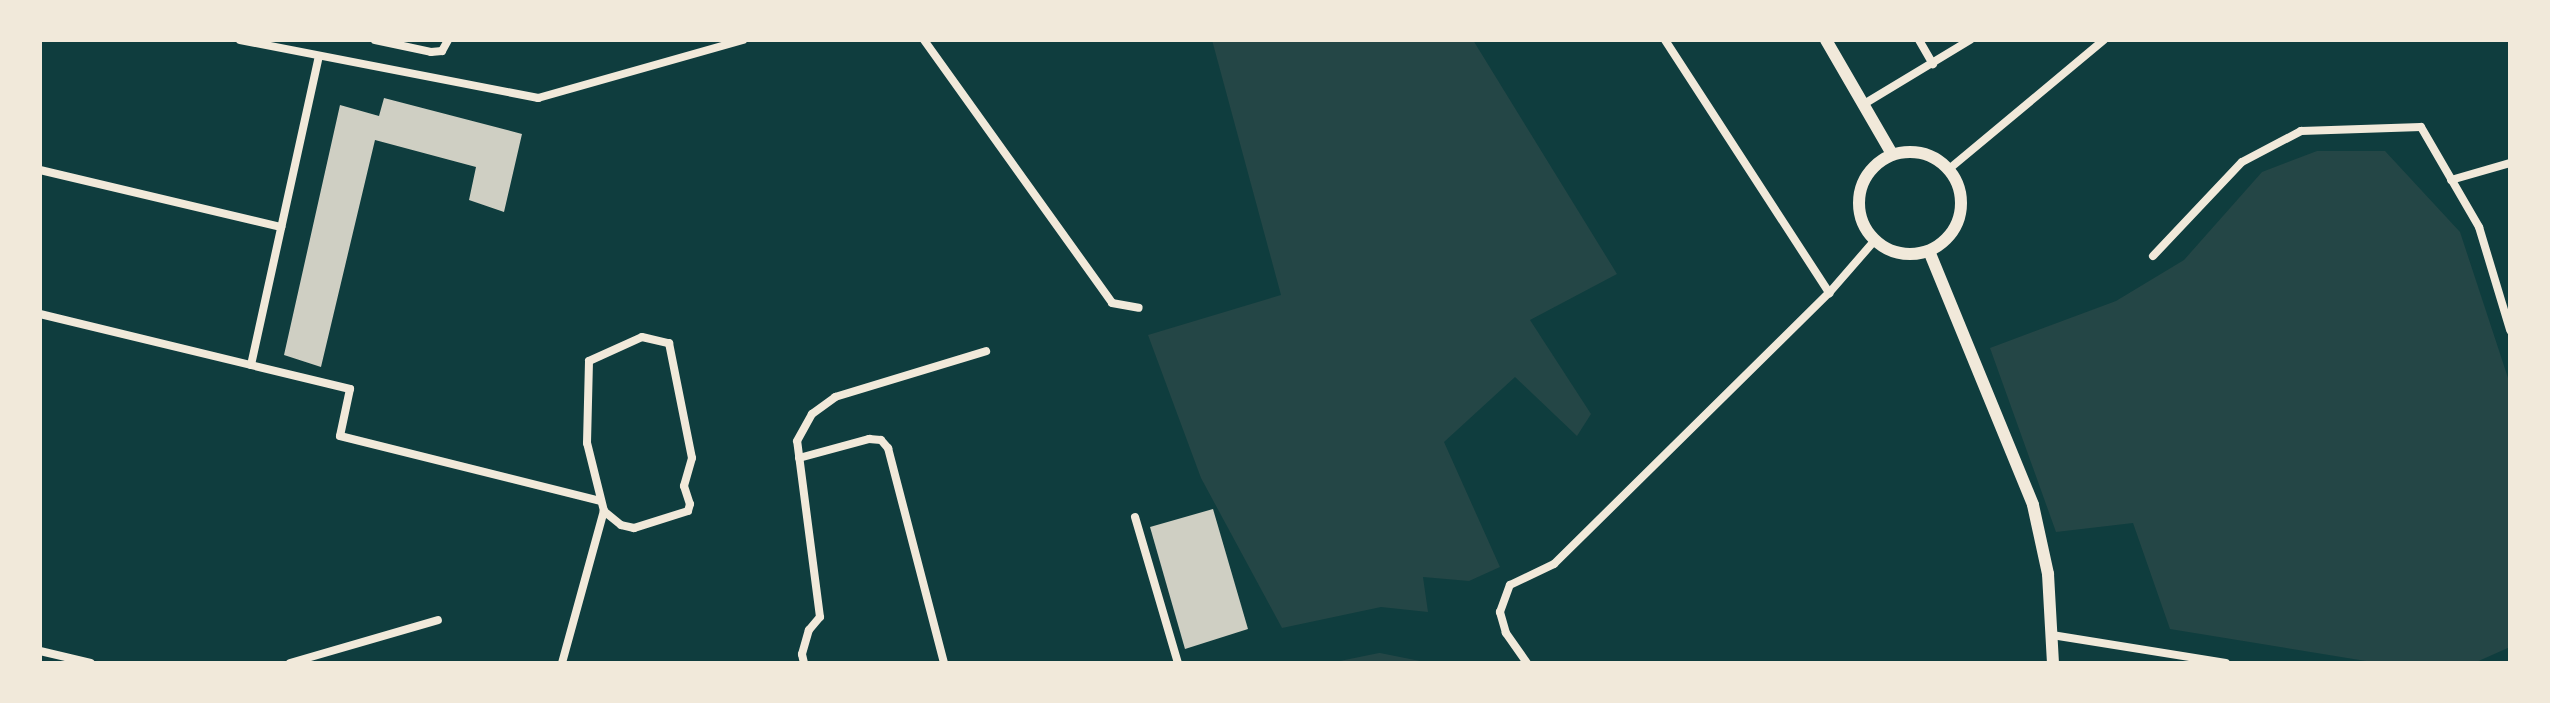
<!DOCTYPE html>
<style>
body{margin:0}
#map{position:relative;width:2550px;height:703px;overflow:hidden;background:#0f3d3e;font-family:Lato,sans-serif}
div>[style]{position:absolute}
.green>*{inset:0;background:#244646}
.building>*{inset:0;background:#cfcfc3}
.minor>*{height:8px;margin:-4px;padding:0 4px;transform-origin:4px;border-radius:4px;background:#f1e9da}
.tertiary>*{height:12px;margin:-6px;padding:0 6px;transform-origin:6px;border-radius:6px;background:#f1e9da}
.tertiary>.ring{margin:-6px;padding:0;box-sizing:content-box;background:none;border:12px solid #f1e9da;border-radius:50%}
span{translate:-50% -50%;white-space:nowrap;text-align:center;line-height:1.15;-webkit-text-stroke:7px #f1e9da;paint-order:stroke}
.frame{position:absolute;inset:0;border:42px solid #f1e9da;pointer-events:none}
</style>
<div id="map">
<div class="green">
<div style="clip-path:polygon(1212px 40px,1473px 40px,1617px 274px,1530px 320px,1591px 414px,1577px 436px,1515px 377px,1444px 442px,1500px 567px,1469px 581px,1423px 577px,1428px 612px,1381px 607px,1282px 628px,1201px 478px,1148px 335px,1281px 295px)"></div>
<div style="clip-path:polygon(2317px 151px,2385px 151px,2460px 232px,2510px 384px,2510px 647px,2474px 663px,2378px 663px,2170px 629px,2133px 523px,2056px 532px,1990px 348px,2116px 301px,2184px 260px,2262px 172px)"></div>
<div style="clip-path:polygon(1379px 653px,1380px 653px,1430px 663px,1330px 663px)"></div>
</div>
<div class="building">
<div style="clip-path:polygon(384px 98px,522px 134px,504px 212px,469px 200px,476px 167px,375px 140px,321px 367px,284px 355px,340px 105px,379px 116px)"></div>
<div style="clip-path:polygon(1213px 509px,1248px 629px,1185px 649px,1150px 527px)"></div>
</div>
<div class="minor">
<div style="left:240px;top:40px;width:304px;rotate:11deg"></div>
<div style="left:538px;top:98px;width:213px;rotate:-15.8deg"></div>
<div style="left:375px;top:40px;width:57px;rotate:12.1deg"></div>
<div style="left:431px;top:52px;width:11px;rotate:-5deg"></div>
<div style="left:442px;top:51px;width:13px;rotate:-61deg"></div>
<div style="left:924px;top:40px;width:323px;rotate:54.4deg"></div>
<div style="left:1112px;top:303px;width:27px;rotate:10deg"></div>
<div style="left:1665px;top:40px;width:302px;rotate:57deg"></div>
<div style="left:1919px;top:40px;width:28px;rotate:60deg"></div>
<div style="left:1864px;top:104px;width:124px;rotate:-31.1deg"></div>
<div style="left:1949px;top:169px;width:202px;rotate:-39.8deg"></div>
<div style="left:40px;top:170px;width:248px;rotate:13.3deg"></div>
<div style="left:2451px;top:180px;width:61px;rotate:-16.1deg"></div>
<div style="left:2153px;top:256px;width:129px;rotate:-46.6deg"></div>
<div style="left:2242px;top:162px;width:67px;rotate:-27.7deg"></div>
<div style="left:2301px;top:131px;width:120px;rotate:-1.9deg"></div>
<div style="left:2421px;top:127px;width:116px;rotate:59.9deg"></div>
<div style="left:2479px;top:227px;width:108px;rotate:73.2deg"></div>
<div style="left:40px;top:314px;width:319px;rotate:13.6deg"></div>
<div style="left:350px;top:389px;width:48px;rotate:102deg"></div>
<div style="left:340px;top:436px;width:269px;rotate:14deg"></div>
<div style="left:251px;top:365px;width:316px;rotate:-77.6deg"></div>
<div style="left:799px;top:458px;width:73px;rotate:-15.2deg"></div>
<div style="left:869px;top:439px;width:12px;rotate:5deg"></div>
<div style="left:881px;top:440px;width:11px;rotate:49deg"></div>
<div style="left:888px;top:448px;width:222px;rotate:75.4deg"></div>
<div style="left:1135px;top:517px;width:152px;rotate:73.6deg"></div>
<div style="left:2052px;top:635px;width:176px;rotate:9.1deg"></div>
<div style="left:40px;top:651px;width:52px;rotate:13.2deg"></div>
<div style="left:290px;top:663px;width:154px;rotate:-16.2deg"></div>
<div style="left:562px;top:663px;width:158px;rotate:-74.6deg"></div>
<div style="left:604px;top:511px;width:70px;rotate:-104deg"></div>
<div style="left:587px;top:443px;width:82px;rotate:-88.6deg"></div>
<div style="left:589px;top:361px;width:58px;rotate:-24.4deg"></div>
<div style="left:642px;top:337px;width:28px;rotate:13deg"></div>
<div style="left:669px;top:343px;width:117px;rotate:78.7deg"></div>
<div style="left:692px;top:458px;width:29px;rotate:106deg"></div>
<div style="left:684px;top:486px;width:19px;rotate:72deg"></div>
<div style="left:690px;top:504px;width:7px;rotate:106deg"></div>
<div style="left:688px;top:511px;width:57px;rotate:162.5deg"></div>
<div style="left:634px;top:528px;width:13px;rotate:-167deg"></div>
<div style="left:621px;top:525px;width:22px;rotate:-141deg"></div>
<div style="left:804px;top:663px;width:9px;rotate:-103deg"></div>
<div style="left:802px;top:654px;width:25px;rotate:-74deg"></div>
<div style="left:809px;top:630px;width:17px;rotate:-50deg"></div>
<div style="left:820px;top:617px;width:177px;rotate:-97.4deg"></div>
<div style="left:797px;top:441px;width:31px;rotate:-61deg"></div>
<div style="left:812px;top:414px;width:29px;rotate:-36deg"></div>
<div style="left:835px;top:397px;width:158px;rotate:-16.9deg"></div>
<div style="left:1527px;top:663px;width:37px;rotate:-125deg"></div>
<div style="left:1506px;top:633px;width:22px;rotate:-106deg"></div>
<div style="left:1500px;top:612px;width:29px;rotate:-70deg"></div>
<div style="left:1510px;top:585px;width:49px;rotate:-25.5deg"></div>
<div style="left:1554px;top:564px;width:386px;rotate:-44.6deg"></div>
<div style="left:1829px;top:293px;width:70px;rotate:-49deg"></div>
</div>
<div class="tertiary">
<div style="left:1826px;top:40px;width:132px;rotate:59.9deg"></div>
<div class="ring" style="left:1859px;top:152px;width:90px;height:90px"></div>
<div style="left:1929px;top:251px;width:274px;rotate:67.7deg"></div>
<div style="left:2033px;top:505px;width:71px;rotate:77.7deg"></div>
<div style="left:2048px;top:574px;width:89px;rotate:86.8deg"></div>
</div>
<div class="frame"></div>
</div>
